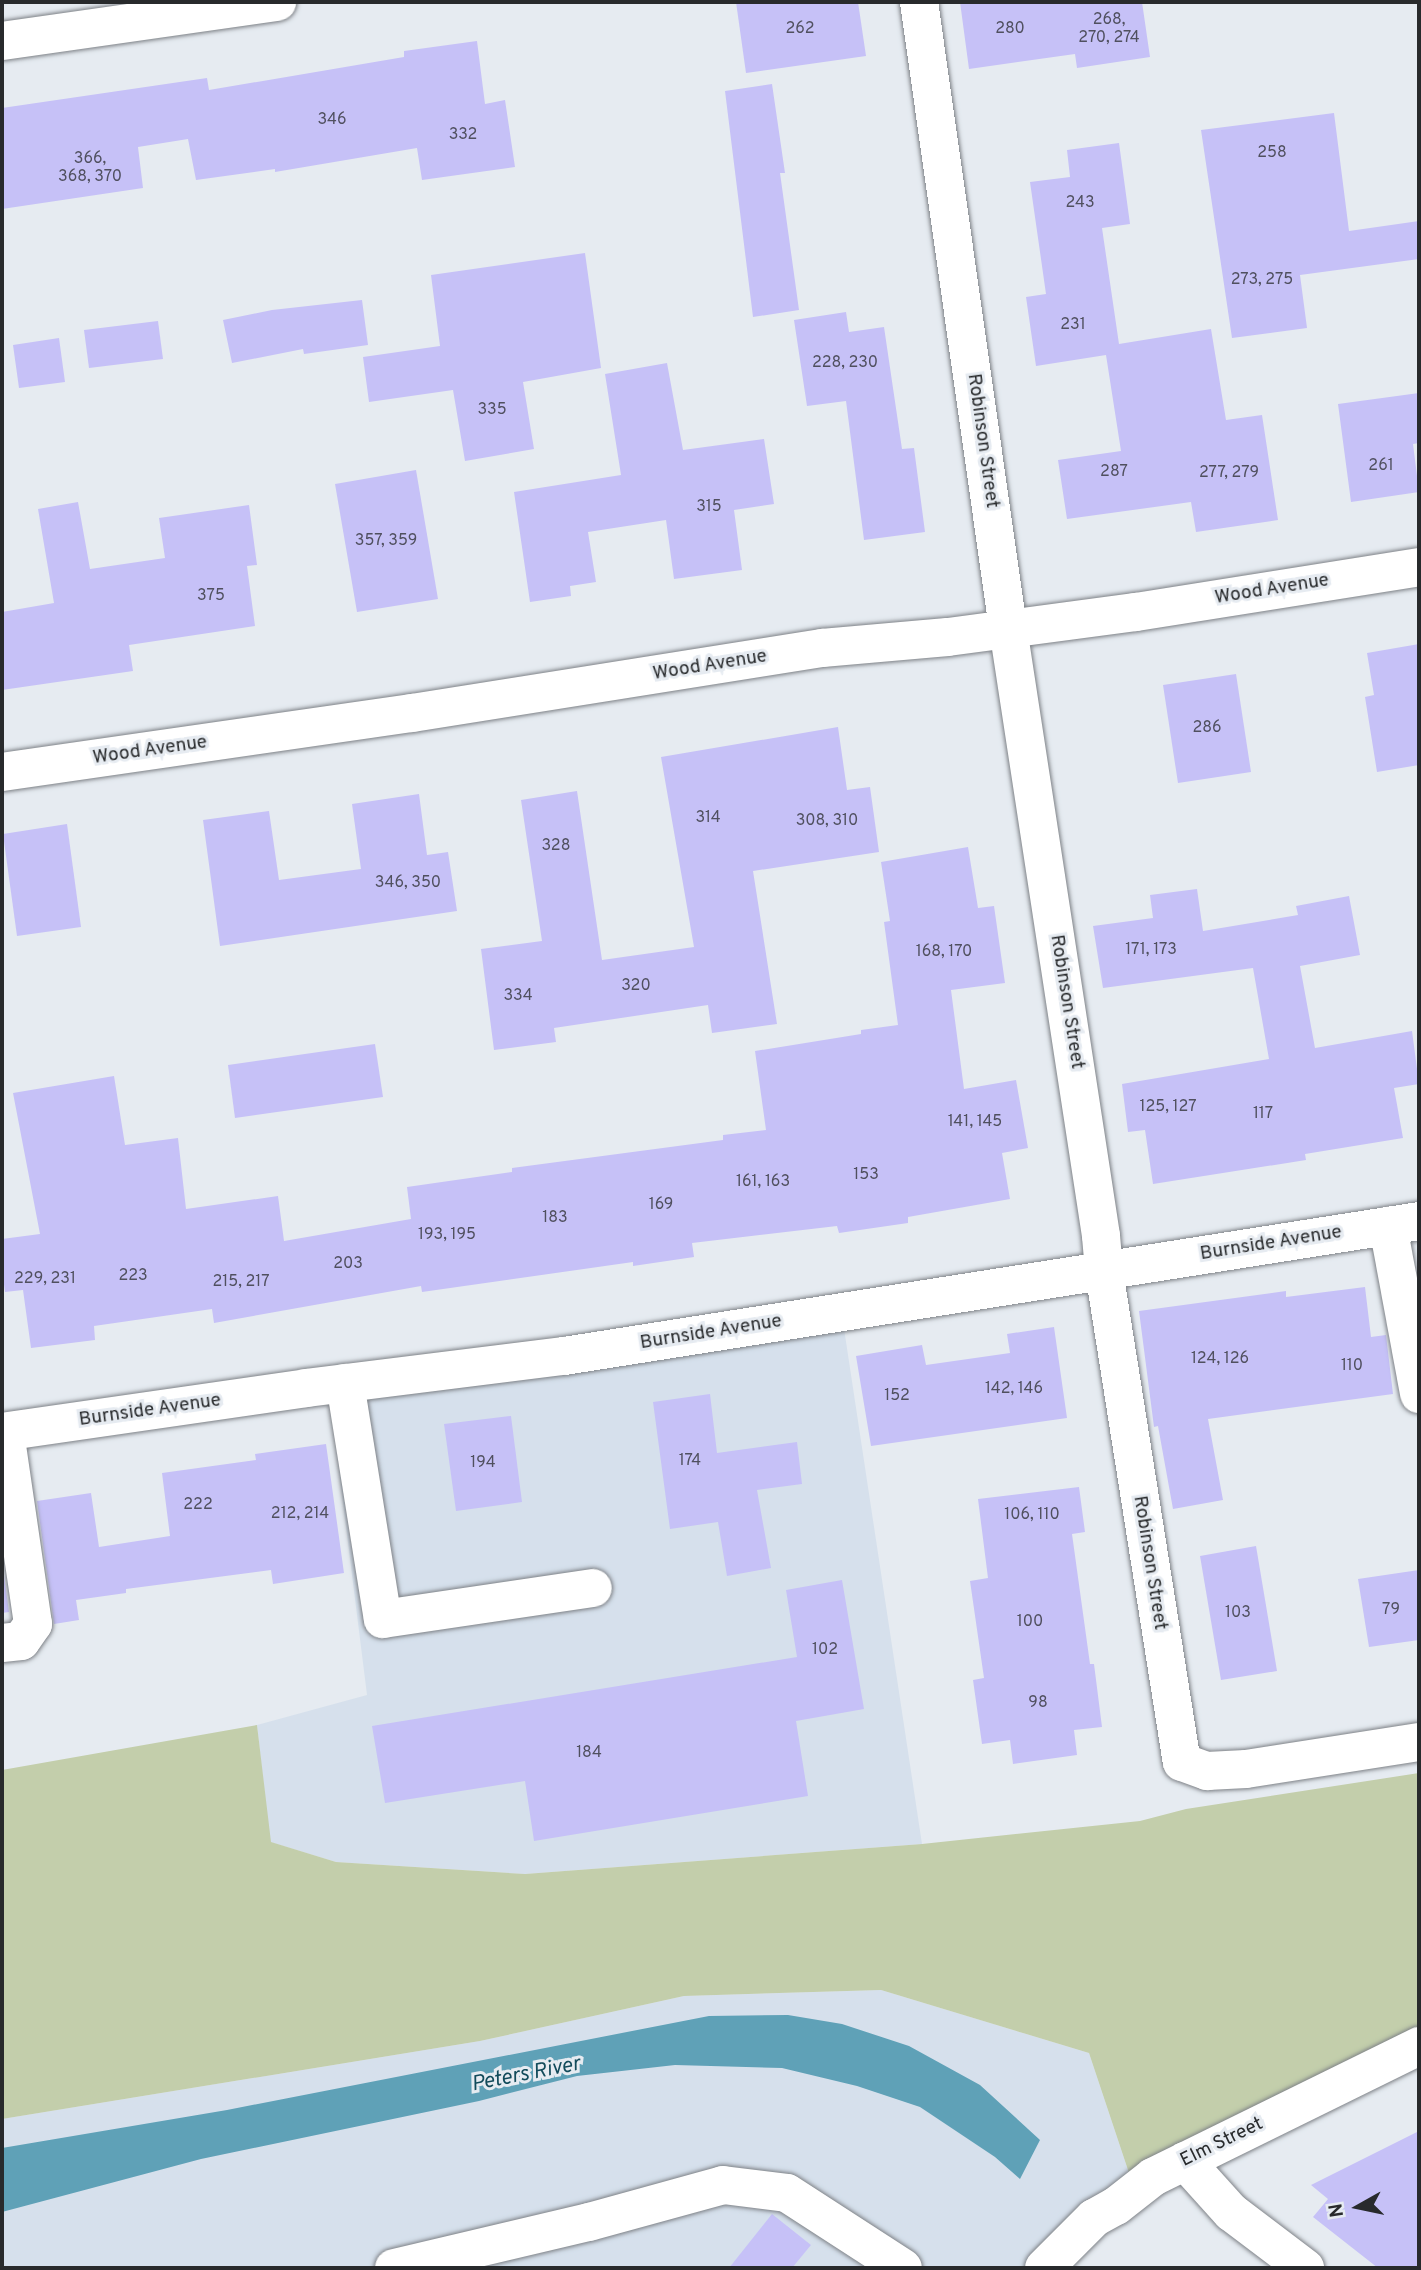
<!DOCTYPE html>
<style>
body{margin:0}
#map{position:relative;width:1421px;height:2270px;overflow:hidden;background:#e6ebf1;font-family:Overpass,sans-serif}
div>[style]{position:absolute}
.built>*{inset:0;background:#d6e0ec}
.green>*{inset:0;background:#c3ceab}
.water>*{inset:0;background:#5fa1b7}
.building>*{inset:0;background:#c6c1f7}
.roads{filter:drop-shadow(0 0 2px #7e8287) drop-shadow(0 0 2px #7e8287)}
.minor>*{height:38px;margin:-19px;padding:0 19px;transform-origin:19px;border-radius:19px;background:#fff}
span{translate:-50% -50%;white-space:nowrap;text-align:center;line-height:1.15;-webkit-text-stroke:6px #e6ebf1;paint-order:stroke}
.number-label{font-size:16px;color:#50505f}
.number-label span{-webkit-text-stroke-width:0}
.street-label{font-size:19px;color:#282a2c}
.water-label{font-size:21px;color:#124b5b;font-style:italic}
.frame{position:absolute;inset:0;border:4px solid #282a2c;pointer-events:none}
.north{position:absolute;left:1323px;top:2172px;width:70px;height:70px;-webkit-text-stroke:5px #e6ebf1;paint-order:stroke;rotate:261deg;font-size:19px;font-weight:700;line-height:28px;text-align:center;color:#282a2c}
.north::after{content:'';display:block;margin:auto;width:24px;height:32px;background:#282a2c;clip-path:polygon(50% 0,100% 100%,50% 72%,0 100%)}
</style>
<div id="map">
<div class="built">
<div style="clip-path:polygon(840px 1302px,922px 1844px,525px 1874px,336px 1862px,270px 1842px,257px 1725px,367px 1695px,329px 1391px)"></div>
<div style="clip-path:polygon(881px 1990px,1089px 2053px,1132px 2182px,1054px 2268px,2px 2268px,2px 2119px,480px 2041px,684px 1996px)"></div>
</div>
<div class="green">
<div style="clip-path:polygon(257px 1725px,271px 1842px,336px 1862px,525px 1874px,922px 1844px,1140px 1821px,1186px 1809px,1419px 1773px,1419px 2037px,1132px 2182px,1089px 2053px,881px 1990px,684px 1996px,480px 2041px,2px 2119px,2px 1770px)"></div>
</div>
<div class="water">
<div style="clip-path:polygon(788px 2015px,842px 2024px,909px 2046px,980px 2085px,1040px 2140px,1020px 2179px,995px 2157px,920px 2107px,857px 2086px,782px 2068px,675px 2065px,577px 2076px,479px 2101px,201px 2159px,2px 2212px,2px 2148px,227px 2110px,709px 2016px)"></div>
</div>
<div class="building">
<div style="clip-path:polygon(736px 2px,858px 2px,866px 56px,746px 73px)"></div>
<div style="clip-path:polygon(960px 2px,1142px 2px,1150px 57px,1077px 68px,1075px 54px,969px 69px)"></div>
<div style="clip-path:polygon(477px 41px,485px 104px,505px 100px,515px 167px,422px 180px,417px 148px,275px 172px,275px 169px,196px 180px,188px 139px,138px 147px,143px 188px,2px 209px,2px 108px,207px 78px,209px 90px,404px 57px,404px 51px)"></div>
<div style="clip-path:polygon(772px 84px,785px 173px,780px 173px,799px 310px,753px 317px,725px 91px)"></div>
<div style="clip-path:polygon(1334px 113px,1349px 231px,1419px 221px,1419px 259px,1300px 275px,1307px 328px,1232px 338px,1201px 130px)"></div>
<div style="clip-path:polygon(1119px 143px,1130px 224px,1102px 228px,1119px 344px,1211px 329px,1226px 420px,1262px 415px,1278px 520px,1196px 532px,1191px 502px,1067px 519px,1058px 460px,1121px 451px,1106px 355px,1036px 366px,1026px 297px,1046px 294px,1030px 182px,1070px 177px,1067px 150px)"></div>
<div style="clip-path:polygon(585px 253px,601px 368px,523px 382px,534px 449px,465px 461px,453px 390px,369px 402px,363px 357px,440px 346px,431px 275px)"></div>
<div style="clip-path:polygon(362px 300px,368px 345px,304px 354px,303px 349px,232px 363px,223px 320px,272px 310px)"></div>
<div style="clip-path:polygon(846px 312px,849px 332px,884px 327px,902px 449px,914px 448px,925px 532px,864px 540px,846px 401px,807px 406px,794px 320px)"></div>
<div style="clip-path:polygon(158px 321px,163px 359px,89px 368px,84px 330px)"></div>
<div style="clip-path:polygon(59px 338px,65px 382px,19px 388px,13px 345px)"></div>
<div style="clip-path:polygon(667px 363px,683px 450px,764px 439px,774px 504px,734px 510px,742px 570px,674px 579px,666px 520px,588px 532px,596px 582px,570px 586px,571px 596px,530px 602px,514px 492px,621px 475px,605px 374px)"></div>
<div style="clip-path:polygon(1419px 393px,1419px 443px,1413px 444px,1419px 492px,1351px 502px,1338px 404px)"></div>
<div style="clip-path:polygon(416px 470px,438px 599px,357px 612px,335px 484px)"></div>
<div style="clip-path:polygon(78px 502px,90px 569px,165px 558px,159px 518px,249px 505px,257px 565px,247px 566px,255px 626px,129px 645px,133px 671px,2px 690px,2px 612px,54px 603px,38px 509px)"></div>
<div style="clip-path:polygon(1419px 644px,1419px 765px,1377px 772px,1365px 697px,1374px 695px,1367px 653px)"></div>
<div style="clip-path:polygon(1236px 674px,1251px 772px,1178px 783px,1163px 685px)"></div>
<div style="clip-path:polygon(838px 727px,847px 790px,870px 787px,879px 852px,753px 871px,777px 1024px,712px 1033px,708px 1005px,554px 1028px,556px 1042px,494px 1050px,481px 949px,542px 941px,521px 800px,577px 791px,602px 960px,694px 947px,661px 757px)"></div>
<div style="clip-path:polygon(419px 794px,427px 855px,448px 852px,457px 911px,220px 946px,203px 820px,269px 811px,279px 880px,361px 869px,352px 804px)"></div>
<div style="clip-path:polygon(67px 824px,81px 927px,17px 936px,3px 834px)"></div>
<div style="clip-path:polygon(968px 847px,978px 908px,994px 906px,1005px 983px,951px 990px,964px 1089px,1016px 1080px,1028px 1148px,1002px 1153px,1010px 1199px,908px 1217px,908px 1223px,839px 1233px,837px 1226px,692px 1243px,694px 1257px,633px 1266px,633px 1262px,422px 1292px,421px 1286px,214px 1323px,212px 1309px,94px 1326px,95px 1340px,31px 1348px,23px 1290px,5px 1292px,2px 1269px,2px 1239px,40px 1234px,13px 1093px,114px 1076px,125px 1145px,178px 1138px,186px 1209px,278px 1196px,284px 1241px,411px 1219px,407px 1187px,512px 1172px,512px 1168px,723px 1140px,723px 1135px,766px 1130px,755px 1051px,861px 1034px,861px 1030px,898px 1025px,884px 922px,890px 921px,881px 862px)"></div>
<div style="clip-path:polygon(1197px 889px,1203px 931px,1298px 915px,1296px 906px,1349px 896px,1360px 955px,1300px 966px,1315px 1048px,1412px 1031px,1419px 1084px,1394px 1088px,1403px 1138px,1305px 1154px,1306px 1160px,1153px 1184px,1145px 1130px,1128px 1132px,1122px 1084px,1269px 1059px,1253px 968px,1103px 988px,1093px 926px,1153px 918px,1150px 895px)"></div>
<div style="clip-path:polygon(375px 1044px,383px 1097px,235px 1118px,228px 1065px)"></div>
<div style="clip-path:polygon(1365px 1287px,1371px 1337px,1386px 1335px,1393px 1394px,1208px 1419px,1223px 1500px,1173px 1509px,1158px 1426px,1154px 1427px,1139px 1311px,1286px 1291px,1286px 1297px)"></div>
<div style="clip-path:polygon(1054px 1327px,1067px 1418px,871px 1446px,856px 1356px,922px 1345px,926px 1365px,1010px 1353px,1007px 1334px)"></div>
<div style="clip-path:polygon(710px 1394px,717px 1453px,797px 1442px,802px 1484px,757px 1490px,771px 1568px,727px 1576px,718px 1522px,670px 1529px,653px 1402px)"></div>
<div style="clip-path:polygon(511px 1416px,522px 1502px,456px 1511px,444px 1424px)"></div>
<div style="clip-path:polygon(326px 1444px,344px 1573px,273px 1584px,271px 1570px,126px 1589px,126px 1593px,76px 1600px,79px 1620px,54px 1624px,37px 1501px,91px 1493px,99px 1547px,170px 1536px,162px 1473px,256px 1460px,255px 1454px)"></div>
<div style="clip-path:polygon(1079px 1487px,1085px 1532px,1072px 1534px,1090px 1664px,1094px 1664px,1102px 1727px,1074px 1730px,1077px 1755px,1013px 1764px,1010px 1740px,982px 1744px,973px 1680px,984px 1678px,970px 1581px,988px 1578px,978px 1499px)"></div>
<div style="clip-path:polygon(1256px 1546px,1277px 1671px,1221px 1680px,1200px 1556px)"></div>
<div style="clip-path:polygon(2px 1561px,9px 1612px,2px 1613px)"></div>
<div style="clip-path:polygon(1419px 1570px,1419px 1640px,1369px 1647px,1358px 1579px)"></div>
<div style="clip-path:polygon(842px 1580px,864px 1709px,796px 1721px,808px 1796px,534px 1841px,525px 1781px,385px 1803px,372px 1726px,797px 1657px,786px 1590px)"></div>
<div style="clip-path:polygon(1419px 2131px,1419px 2268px,1378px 2268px,1313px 2217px,1328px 2199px,1311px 2185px)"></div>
<div style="clip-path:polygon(772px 2214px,811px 2245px,792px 2268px,729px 2268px)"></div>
</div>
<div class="roads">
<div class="minor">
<div style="left:919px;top:2px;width:632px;rotate:81.91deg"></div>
<div style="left:1008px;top:628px;width:615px;rotate:81.3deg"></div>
<div style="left:1101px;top:1236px;width:35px;rotate:85deg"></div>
<div style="left:1104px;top:1271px;width:497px;rotate:81deg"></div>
<div style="left:1182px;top:1762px;width:27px;rotate:20deg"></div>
<div style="left:1207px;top:1771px;width:39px;rotate:-3deg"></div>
<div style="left:1246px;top:1769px;width:175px;rotate:-8.9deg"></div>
<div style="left:2px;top:41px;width:278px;rotate:-8.1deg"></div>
<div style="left:2px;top:772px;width:414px;rotate:-8.2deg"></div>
<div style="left:412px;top:713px;width:415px;rotate:-9deg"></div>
<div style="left:822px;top:648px;width:126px;rotate:-5deg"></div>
<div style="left:948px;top:637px;width:190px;rotate:-7.6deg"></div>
<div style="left:1136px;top:612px;width:287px;rotate:-9deg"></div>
<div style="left:1388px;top:1226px;width:171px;rotate:79.5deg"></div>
<div style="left:345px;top:1383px;width:239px;rotate:80.9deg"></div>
<div style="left:383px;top:1619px;width:212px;rotate:-8.4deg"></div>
<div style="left:2px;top:1432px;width:307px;rotate:-8.2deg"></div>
<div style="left:306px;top:1388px;width:260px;rotate:-7.1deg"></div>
<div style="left:564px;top:1356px;width:866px;rotate:-8.97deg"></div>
<div style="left:2px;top:1643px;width:19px;rotate:-6deg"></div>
<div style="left:21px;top:1641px;width:21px;rotate:-55deg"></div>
<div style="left:33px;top:1624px;width:194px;rotate:-98.3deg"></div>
<div style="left:1185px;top:2161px;width:69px;rotate:48deg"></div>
<div style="left:1231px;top:2212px;width:93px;rotate:37.1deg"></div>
<div style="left:394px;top:2268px;width:200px;rotate:-13.3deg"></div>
<div style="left:589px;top:2222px;width:139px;rotate:-15.4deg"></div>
<div style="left:723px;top:2185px;width:64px;rotate:7.1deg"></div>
<div style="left:787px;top:2193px;width:138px;rotate:32.9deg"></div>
<div style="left:1044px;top:2268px;width:71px;rotate:-45deg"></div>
<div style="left:1094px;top:2218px;width:25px;rotate:-29deg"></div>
<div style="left:1116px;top:2206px;width:47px;rotate:-38.1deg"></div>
<div style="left:1153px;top:2177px;width:297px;rotate:-26.2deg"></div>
</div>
</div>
<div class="number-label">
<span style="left:1109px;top:29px">268,<br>270, 274</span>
<span style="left:800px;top:29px">262</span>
<span style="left:1010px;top:29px">280</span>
<span style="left:332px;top:120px">346</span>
<span style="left:463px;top:135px">332</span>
<span style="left:1272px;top:153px">258</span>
<span style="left:90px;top:168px">366,<br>368, 370</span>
<span style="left:1080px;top:203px">243</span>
<span style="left:1262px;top:280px">273, 275</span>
<span style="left:1073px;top:325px">231</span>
<span style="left:845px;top:363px">228, 230</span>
<span style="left:492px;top:410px">335</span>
<span style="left:1381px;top:466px">261</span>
<span style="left:1114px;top:472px">287</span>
<span style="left:1229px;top:473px">277, 279</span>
<span style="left:709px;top:507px">315</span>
<span style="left:386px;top:541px">357, 359</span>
<span style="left:211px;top:596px">375</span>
<span style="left:1207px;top:728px">286</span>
<span style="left:708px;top:818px">314</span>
<span style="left:827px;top:821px">308, 310</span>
<span style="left:556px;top:846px">328</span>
<span style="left:408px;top:883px">346, 350</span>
<span style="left:1151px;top:950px">171, 173</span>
<span style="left:944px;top:952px">168, 170</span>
<span style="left:636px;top:986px">320</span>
<span style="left:518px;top:996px">334</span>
<span style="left:1168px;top:1107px">125, 127</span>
<span style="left:1263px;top:1114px">117</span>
<span style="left:975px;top:1122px">141, 145</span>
<span style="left:866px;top:1175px">153</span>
<span style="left:763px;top:1182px">161, 163</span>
<span style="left:661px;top:1205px">169</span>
<span style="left:555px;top:1218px">183</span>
<span style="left:447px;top:1235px">193, 195</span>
<span style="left:348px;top:1264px">203</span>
<span style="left:133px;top:1276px">223</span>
<span style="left:45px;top:1279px">229, 231</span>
<span style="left:241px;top:1282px">215, 217</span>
<span style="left:1220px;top:1359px">124, 126</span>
<span style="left:1352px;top:1366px">110</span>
<span style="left:1014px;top:1389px">142, 146</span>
<span style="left:897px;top:1396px">152</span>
<span style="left:690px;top:1461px">174</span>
<span style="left:483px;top:1463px">194</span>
<span style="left:198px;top:1505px">222</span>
<span style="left:300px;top:1514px">212, 214</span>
<span style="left:1032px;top:1515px">106, 110</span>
<span style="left:1391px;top:1610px">79</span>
<span style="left:1238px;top:1613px">103</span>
<span style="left:1030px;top:1622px">100</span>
<span style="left:825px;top:1650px">102</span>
<span style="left:1038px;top:1703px">98</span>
<span style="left:589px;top:1753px">184</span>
</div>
<div class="street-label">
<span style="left:982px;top:441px;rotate:82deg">Robinson Street</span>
<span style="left:1272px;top:590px;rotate:-9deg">Wood Avenue</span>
<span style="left:710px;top:666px;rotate:-9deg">Wood Avenue</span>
<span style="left:150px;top:751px;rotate:-8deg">Wood Avenue</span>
<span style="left:1066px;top:1002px;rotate:81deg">Robinson Street</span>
<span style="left:1271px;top:1244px;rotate:-9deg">Burnside Avenue</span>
<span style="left:711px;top:1333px;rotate:-9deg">Burnside Avenue</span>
<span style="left:150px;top:1411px;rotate:-8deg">Burnside Avenue</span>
<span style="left:1149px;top:1563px;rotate:81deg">Robinson Street</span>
<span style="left:1222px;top:2143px;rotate:-26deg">Elm Street</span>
</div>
<div class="water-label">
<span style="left:526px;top:2075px;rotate:-11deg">Peters River</span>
</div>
<div class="frame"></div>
<div class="north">N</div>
</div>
